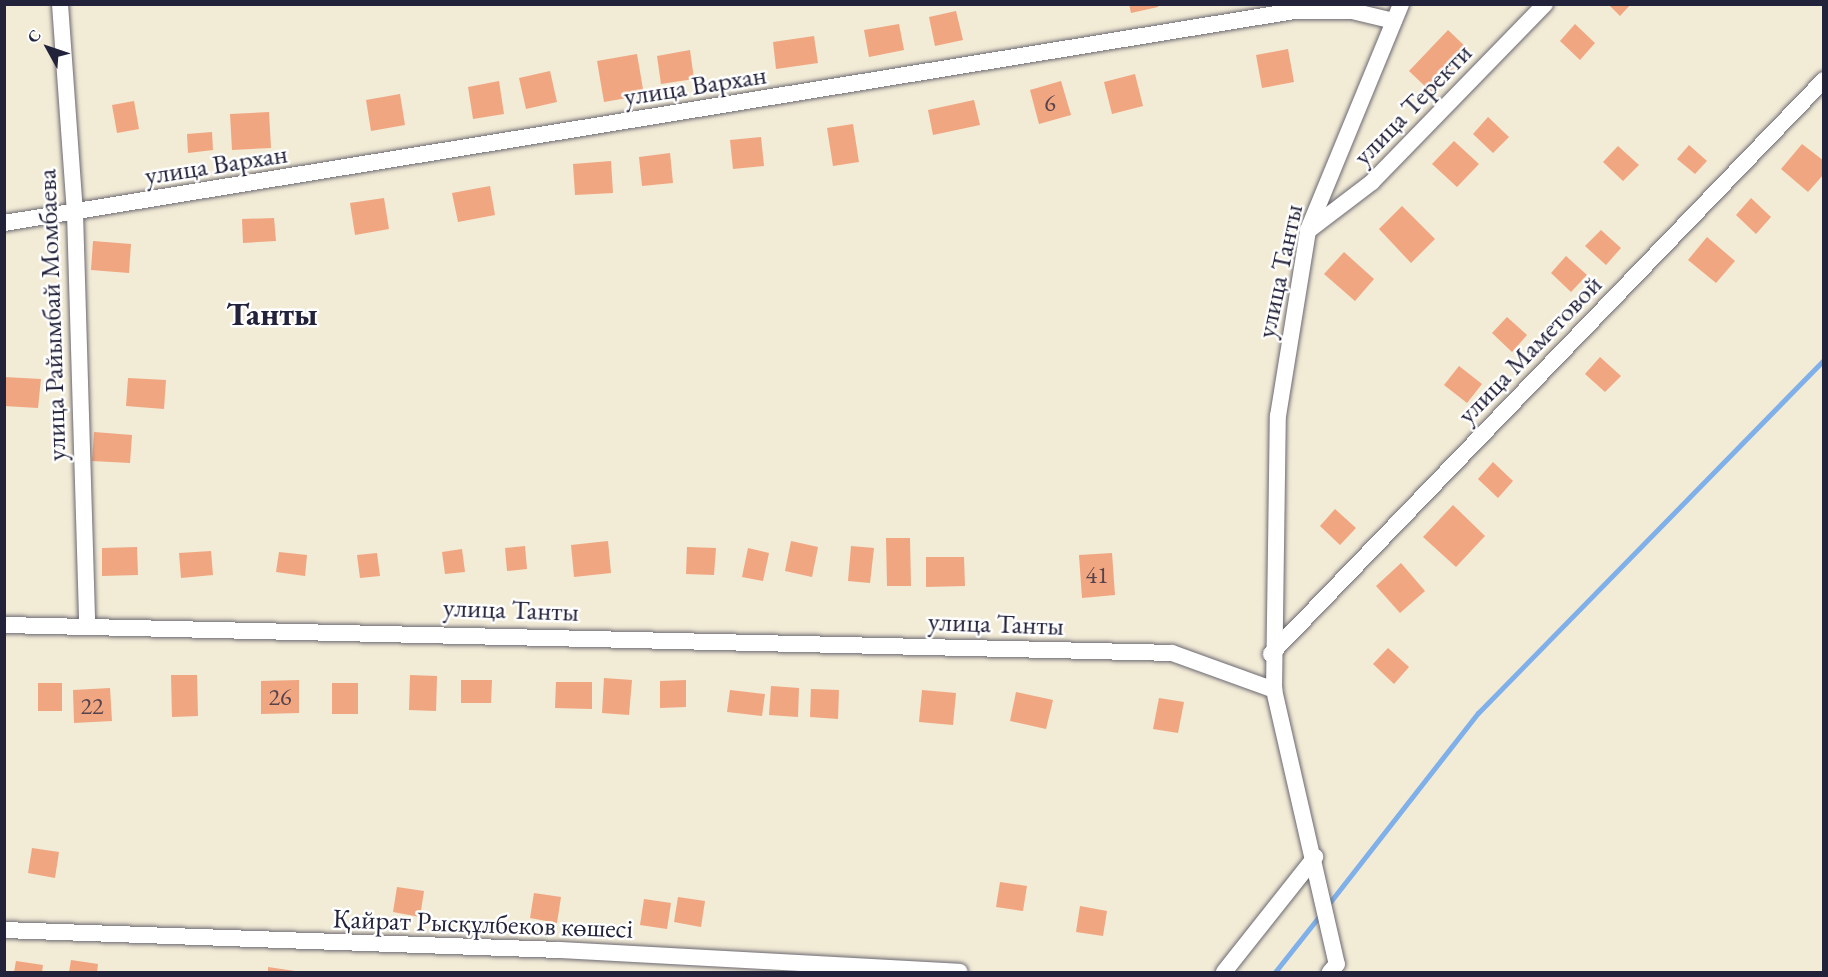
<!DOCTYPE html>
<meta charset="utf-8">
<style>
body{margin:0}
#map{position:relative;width:1828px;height:977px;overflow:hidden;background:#f2ebd6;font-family:"EB Garamond",serif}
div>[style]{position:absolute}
.stream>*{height:5px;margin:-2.5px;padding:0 2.5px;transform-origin:2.5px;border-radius:2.5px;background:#7fb0ea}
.building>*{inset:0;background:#f0a681}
.roads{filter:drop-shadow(0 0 2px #6b6871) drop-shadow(0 0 2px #6b6871)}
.minor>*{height:16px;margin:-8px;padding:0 8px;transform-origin:8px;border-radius:8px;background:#fff}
span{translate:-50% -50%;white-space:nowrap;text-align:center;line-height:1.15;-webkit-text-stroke:5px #fff;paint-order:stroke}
.number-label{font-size:24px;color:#56434c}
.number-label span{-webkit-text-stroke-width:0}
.street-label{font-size:27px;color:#22223b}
.district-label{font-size:33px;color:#22223b;font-weight:700}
.frame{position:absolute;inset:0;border:6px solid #22223b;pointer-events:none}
.north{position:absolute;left:18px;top:18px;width:60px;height:60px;-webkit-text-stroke:4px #fff;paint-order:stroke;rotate:310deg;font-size:16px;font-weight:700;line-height:24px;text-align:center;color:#22223b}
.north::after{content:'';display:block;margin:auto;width:21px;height:27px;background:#22223b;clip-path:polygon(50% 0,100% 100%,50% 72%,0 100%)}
</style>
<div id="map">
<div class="stream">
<div style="left:1327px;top:906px;width:245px;rotate:-52deg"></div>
<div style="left:1478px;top:713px;width:494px;rotate:-45.6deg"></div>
<div style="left:1275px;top:972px;width:74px;rotate:-51.6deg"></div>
</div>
<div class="building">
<div style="clip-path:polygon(1129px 4px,1158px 4px,1158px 7px,1131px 13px)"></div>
<div style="clip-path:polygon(1608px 4px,1631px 4px,1620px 16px)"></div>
<div style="clip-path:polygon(956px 11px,963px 40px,935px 46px,929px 17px)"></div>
<div style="clip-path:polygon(899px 24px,904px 50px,869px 57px,864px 30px)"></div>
<div style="clip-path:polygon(1575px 24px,1595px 43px,1580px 60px,1560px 41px)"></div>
<div style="clip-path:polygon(1448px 30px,1470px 51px,1431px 92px,1409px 71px)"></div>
<div style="clip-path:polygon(814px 36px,818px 63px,776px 69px,773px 42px)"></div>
<div style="clip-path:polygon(1288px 49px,1294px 82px,1262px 88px,1256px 55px)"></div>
<div style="clip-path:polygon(690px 50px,694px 79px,661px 84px,657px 56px)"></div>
<div style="clip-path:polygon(637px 54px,644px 95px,604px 102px,597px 61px)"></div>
<div style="clip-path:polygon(550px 71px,557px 102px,526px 109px,519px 78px)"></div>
<div style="clip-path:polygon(1135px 74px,1143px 106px,1112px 114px,1104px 82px)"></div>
<div style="clip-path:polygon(499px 81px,504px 114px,473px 119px,468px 87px)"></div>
<div style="clip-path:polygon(1061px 81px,1071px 115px,1039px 124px,1030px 90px)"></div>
<div style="clip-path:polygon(400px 94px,405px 125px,371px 131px,366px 100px)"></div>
<div style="clip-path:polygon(974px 100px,980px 125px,933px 135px,928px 110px)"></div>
<div style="clip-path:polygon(134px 101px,139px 129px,117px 133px,112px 105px)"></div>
<div style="clip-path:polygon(269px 112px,271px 148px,232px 150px,230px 114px)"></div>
<div style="clip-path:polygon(1488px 117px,1509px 137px,1493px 153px,1473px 134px)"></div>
<div style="clip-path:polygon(853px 124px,859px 162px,833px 166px,827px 128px)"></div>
<div style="clip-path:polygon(212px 132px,213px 150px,188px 153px,187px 134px)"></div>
<div style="clip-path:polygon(761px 137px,764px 166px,733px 169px,730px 140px)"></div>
<div style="clip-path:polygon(1454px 141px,1479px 164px,1457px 187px,1432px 164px)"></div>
<div style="clip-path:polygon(1802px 144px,1824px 161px,1824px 174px,1808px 192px,1781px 169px)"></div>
<div style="clip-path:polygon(1689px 145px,1707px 161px,1695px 174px,1677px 159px)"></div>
<div style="clip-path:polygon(1618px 146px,1639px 165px,1623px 181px,1603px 162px)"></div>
<div style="clip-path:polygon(670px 153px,673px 183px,642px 186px,639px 157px)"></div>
<div style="clip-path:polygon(611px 161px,613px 193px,575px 195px,573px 164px)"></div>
<div style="clip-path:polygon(490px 186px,495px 215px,458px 222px,452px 193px)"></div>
<div style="clip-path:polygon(384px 198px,389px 229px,355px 235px,350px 203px)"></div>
<div style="clip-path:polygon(1751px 198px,1771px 217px,1756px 234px,1736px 215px)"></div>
<div style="clip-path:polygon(1402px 206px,1435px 239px,1411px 263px,1379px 229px)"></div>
<div style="clip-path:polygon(274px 218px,276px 241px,243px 243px,242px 219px)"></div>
<div style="clip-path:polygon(1601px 230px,1621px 248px,1606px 265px,1585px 246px)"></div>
<div style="clip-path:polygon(1707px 237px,1735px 261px,1716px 283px,1688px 260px)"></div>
<div style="clip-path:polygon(93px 241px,131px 244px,129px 273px,91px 270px)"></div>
<div style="clip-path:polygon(1344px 252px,1374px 279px,1355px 301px,1324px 274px)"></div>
<div style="clip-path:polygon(1566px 256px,1587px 275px,1571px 292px,1551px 273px)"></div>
<div style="clip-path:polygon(1507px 317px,1527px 335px,1512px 352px,1492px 333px)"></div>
<div style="clip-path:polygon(1600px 357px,1621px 376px,1605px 392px,1585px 374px)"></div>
<div style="clip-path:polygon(1459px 366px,1482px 384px,1467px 403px,1444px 385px)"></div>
<div style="clip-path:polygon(4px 377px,41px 379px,38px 408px,4px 406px)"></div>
<div style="clip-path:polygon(128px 378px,166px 380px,164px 409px,126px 406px)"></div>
<div style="clip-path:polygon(94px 432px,132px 435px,130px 463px,92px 461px)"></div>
<div style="clip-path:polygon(1493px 462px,1513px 481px,1498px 498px,1478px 479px)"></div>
<div style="clip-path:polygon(1453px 505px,1485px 536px,1456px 567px,1423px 537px)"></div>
<div style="clip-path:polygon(1335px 509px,1356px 528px,1340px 545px,1320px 526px)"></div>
<div style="clip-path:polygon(886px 538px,910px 538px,911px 586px,887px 586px)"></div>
<div style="clip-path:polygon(608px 541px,611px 573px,574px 577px,571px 545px)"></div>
<div style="clip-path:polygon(791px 541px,818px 547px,812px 577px,785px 571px)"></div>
<div style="clip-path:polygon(525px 546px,527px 569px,507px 571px,505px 548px)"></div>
<div style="clip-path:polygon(851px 546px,874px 548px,870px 583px,848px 581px)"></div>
<div style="clip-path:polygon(137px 547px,138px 575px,102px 576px,102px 548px)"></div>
<div style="clip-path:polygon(687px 547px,716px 548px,714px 575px,686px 574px)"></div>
<div style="clip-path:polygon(748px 548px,769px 553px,763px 581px,742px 577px)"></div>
<div style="clip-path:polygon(462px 549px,465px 572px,445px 574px,442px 552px)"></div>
<div style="clip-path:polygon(211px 551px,213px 575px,181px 578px,179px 553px)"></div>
<div style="clip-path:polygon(279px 552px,307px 555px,305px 576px,276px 572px)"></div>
<div style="clip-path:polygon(377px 553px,380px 576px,360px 578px,357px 555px)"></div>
<div style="clip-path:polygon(1112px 553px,1115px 595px,1082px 598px,1079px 555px)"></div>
<div style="clip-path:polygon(926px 557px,964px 557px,965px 586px,926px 587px)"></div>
<div style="clip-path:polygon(1401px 563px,1425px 591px,1400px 613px,1376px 586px)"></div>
<div style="clip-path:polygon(1388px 648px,1409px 667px,1394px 684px,1373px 664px)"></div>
<div style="clip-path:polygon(171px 675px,197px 675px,198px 716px,172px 717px)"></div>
<div style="clip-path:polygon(410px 675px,437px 676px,436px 711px,409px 710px)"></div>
<div style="clip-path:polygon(604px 678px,632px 680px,629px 715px,602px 713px)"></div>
<div style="clip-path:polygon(299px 680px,299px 713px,261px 714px,261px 681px)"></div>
<div style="clip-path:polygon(461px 680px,492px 680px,491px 703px,461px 703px)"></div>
<div style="clip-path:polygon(686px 680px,686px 707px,660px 708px,660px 681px)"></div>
<div style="clip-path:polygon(556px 682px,592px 682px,592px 709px,555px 708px)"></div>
<div style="clip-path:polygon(38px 683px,62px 683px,62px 711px,38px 711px)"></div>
<div style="clip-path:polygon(332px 683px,358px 683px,358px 714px,332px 714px)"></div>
<div style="clip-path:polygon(771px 686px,799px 688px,798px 717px,769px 715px)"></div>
<div style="clip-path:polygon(110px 688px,112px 721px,74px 723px,73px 690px)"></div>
<div style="clip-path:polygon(811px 689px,839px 690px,838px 719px,810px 717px)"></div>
<div style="clip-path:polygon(730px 690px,765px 694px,762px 716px,727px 712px)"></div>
<div style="clip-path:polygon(922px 690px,956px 693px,953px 725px,919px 722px)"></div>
<div style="clip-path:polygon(1016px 692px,1053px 700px,1046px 729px,1010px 721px)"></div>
<div style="clip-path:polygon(1159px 698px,1184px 702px,1178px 733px,1153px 729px)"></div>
<div style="clip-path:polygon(32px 848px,59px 852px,55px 878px,28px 873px)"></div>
<div style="clip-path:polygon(1000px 882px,1027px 886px,1023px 911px,996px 907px)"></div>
<div style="clip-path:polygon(397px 887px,424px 891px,420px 917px,393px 912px)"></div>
<div style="clip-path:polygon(534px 893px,561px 897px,557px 923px,530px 918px)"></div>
<div style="clip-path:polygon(678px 897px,705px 901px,701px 927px,674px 922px)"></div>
<div style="clip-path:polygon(644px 899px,671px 903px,667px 929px,640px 925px)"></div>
<div style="clip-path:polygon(1080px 906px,1107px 911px,1103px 936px,1076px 932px)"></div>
<div style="clip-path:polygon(71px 960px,98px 964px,97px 972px,69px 972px)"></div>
<div style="clip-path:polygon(16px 961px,43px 965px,42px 972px,14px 972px)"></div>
<div style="clip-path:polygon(268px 967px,295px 971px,295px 972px,268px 972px)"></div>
</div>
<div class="roads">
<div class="minor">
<div style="left:60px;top:4px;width:210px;rotate:85.9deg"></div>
<div style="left:75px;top:213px;width:410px;rotate:88.3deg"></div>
<div style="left:4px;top:223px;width:1307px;rotate:-9.33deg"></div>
<div style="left:1294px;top:11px;width:58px"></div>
<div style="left:1352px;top:11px;width:43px;rotate:13.4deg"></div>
<div style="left:1309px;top:230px;width:79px;rotate:-37.3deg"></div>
<div style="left:1372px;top:182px;width:248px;rotate:-45.8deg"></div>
<div style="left:4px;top:625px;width:1168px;rotate:1.37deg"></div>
<div style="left:1172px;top:653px;width:109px;rotate:19.9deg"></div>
<div style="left:1274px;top:690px;width:274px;rotate:-89.2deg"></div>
<div style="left:1278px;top:416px;width:188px;rotate:-80.8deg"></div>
<div style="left:1308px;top:230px;width:244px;rotate:-67.6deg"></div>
<div style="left:1271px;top:654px;width:797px;rotate:-46.07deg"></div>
<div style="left:1274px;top:690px;width:281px;rotate:77.1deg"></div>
<div style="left:1337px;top:964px;width:11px;rotate:131deg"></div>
<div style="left:4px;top:930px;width:555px;rotate:2.06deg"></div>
<div style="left:559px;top:950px;width:401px;rotate:3.1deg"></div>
<div style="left:1224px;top:972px;width:147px;rotate:-51.6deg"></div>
</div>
</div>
<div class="number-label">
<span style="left:1050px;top:103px">6</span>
<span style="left:1097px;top:575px">41</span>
<span style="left:280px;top:697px">26</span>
<span style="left:92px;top:706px">22</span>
</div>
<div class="street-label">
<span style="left:695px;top:85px;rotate:-9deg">улица Вархан</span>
<span style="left:1412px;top:104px;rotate:-46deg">улица Теректи</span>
<span style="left:216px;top:164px;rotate:-9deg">улица Вархан</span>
<span style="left:1279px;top:271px;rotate:-78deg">улица Танты</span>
<span style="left:51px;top:315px;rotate:-92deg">улица Райымбай Момбаева</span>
<span style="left:1529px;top:349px;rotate:-46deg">улица Маметовой</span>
<span style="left:511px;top:609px;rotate:2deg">улица Танты</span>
<span style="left:996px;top:623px;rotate:2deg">улица Танты</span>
<span style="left:483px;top:923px;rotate:2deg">Қайрат Рысқұлбеков көшесі</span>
</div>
<div class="district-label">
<span style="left:272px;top:314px">Танты</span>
</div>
<div class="frame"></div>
<div class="north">С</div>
</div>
